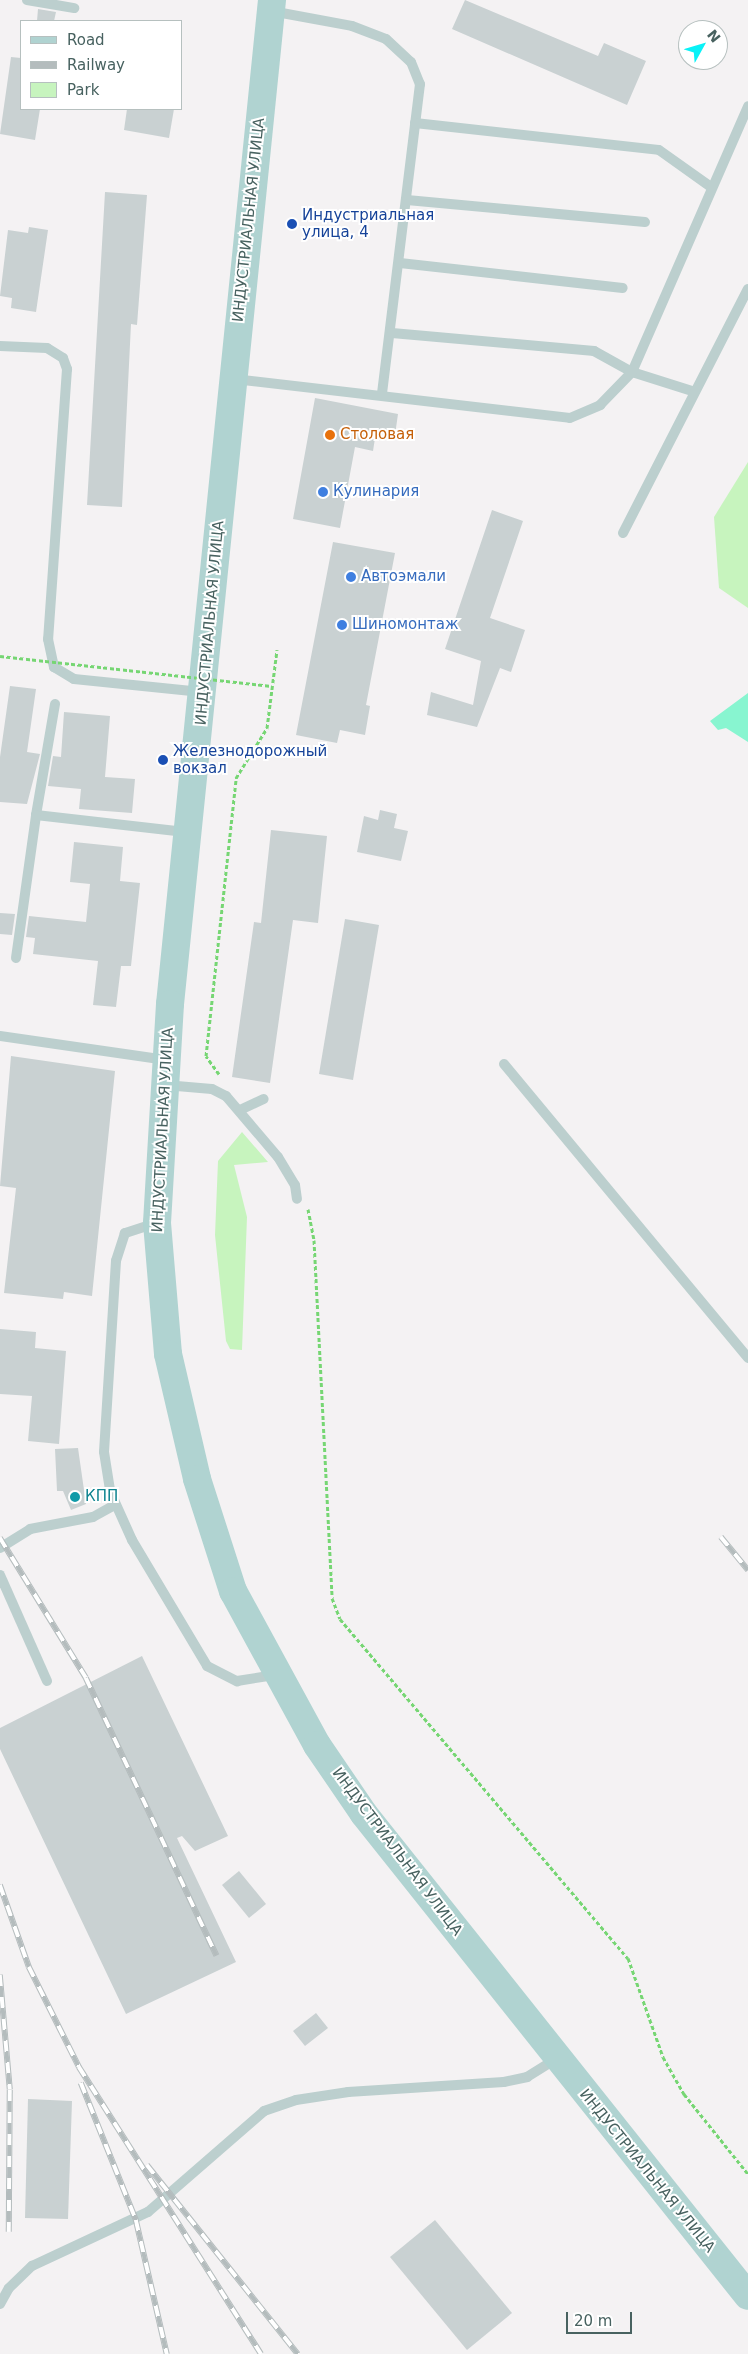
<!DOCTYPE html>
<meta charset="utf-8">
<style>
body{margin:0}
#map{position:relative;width:748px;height:2354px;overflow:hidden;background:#f4f2f3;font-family:"DejaVu Sans",sans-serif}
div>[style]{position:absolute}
.green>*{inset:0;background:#c7f4be}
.water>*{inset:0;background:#88f5d0}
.building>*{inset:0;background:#c9d1d2}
.path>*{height:3px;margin-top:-1.5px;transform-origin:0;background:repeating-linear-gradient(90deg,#76d673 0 4px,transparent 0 6.5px)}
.service>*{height:10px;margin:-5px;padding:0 5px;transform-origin:5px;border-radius:5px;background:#bccfce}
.primary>*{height:28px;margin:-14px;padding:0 14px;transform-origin:14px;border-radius:14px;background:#b0d3d1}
.rail>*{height:5.5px;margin-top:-2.75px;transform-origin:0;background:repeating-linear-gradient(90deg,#fff 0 11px,#b4bcbd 0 22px);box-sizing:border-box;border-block:1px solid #b4bcbd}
.path-bridge>*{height:3px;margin-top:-1.5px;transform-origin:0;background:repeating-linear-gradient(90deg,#76d673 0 4px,transparent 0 6.5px)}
.dots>*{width:14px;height:14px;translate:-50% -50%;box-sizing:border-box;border:2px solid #fff;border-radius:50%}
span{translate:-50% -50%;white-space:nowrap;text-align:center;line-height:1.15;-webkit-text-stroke:4px #fff;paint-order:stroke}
.transit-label{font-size:15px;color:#164399}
.left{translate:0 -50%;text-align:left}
.street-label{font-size:15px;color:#486260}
.food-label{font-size:15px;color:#c56008}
.shop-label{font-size:15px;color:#366cbe}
.culture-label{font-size:15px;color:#0d838f}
.legend{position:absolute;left:20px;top:20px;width:162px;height:90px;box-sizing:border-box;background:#fff;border:1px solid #b6c0bf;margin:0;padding:6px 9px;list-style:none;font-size:15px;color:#486260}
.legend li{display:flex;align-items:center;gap:10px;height:25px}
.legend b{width:25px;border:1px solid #b6c0bf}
.north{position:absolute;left:678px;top:20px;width:50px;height:50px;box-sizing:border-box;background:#fff;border:1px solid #b6c0bf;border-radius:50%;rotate:51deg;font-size:14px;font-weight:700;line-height:20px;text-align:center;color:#486260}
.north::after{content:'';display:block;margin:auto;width:18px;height:22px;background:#0af2f7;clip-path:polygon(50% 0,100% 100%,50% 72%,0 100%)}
.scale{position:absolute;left:566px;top:2312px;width:66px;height:22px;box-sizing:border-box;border:2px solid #486260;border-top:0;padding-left:6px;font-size:15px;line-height:18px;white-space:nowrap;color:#486260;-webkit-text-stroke:4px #fff;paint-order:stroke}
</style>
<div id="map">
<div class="green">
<div style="clip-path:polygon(748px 462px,748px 608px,719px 588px,714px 517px)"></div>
<div style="clip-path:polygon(242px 1132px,268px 1162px,234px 1165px,247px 1217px,242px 1350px,230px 1349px,226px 1341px,215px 1235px,218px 1161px)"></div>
</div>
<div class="water">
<div style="clip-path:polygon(748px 693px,748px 742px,726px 728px,718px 730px,710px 721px)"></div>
</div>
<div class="building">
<div style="clip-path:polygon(465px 0,598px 56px,604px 43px,646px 61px,627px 105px,452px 29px)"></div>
<div style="clip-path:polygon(38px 9px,56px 12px,54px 21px,37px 21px)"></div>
<div style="clip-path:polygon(11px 57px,21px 58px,21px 109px,40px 109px,35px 140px,0 134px)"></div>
<div style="clip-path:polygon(127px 109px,174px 109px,169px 138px,124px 130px)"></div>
<div style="clip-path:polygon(105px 192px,147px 195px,137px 325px,131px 324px,122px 507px,87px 505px)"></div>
<div style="clip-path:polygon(29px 227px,48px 230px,36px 312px,11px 308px,12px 298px,0 296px,8px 230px,28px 233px)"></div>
<div style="clip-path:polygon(315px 398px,398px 414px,395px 435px,376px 432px,373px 451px,355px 447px,340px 528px,293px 519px)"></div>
<div style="clip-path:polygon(492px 510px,523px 521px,490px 618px,525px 630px,511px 672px,500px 668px,477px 727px,427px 715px,431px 692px,473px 705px,481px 661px,445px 649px)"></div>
<div style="clip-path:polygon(333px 542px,395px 553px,366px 705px,370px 706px,365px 735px,340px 730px,337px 743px,296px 735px)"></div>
<div style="clip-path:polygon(10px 686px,36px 689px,27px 752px,40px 754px,27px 804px,0 802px,0 757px)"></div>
<div style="clip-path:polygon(64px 712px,110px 716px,105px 777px,135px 779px,132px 813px,79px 809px,81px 789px,48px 786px,53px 756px,61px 757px)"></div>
<div style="clip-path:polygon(380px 810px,397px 814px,394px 828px,408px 831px,401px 861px,357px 852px,364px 816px,378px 820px)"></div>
<div style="clip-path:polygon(271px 830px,327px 836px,318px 923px,293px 920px,270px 1083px,232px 1077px,254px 922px,261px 923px)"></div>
<div style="clip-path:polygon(74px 842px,123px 847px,120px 881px,140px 883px,131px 966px,121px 966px,116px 1007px,93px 1005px,98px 961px,33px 954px,35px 938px,26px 937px,29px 916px,86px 922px,90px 884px,70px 882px)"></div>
<div style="clip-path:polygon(0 913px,15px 914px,12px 935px,0 934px)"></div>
<div style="clip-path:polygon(345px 919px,379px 925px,353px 1080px,319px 1074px)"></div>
<div style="clip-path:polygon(11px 1056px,115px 1071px,92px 1296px,64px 1292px,63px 1299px,4px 1293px,16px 1188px,0 1186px)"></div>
<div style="clip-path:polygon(0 1329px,36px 1332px,35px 1348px,66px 1351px,59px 1444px,28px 1441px,32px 1396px,0 1394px)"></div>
<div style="clip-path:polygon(78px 1448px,86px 1504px,71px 1510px,63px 1491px,57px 1491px,55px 1449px)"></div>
<div style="clip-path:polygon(142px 1656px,228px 1836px,195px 1851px,182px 1836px,177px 1838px,236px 1962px,126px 2014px,0 1749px,0 1728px)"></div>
<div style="clip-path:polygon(239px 1871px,266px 1904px,249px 1918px,222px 1885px)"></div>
<div style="clip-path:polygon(316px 2013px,328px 2028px,305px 2046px,293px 2031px)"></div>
<div style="clip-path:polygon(28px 2099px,72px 2101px,68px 2219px,25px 2218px)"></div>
<div style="clip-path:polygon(435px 2220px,512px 2313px,467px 2350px,390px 2257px)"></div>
</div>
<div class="path">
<div style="left:219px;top:1074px;width:22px;rotate:-126deg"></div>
<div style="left:206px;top:1056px;width:280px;rotate:-83.8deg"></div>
<div style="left:236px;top:778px;width:59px;rotate:-58.2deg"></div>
<div style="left:267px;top:728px;width:79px;rotate:-82.7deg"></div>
<div style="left:308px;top:1209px;width:32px;rotate:79deg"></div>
<div style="left:314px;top:1240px;width:358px;rotate:87.1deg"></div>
<div style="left:332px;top:1598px;width:22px;rotate:69deg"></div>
<div style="left:340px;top:1619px;width:445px;rotate:49.7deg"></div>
<div style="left:628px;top:1958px;width:105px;rotate:70.5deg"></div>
<div style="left:663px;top:2057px;width:43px;rotate:60.4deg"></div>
<div style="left:684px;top:2094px;width:102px;rotate:51.3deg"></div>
</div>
<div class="service">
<div style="left:27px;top:0;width:48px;rotate:9.7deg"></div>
<div style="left:271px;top:11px;width:82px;rotate:10.5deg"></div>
<div style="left:352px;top:26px;width:36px;rotate:21deg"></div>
<div style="left:386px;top:39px;width:34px;rotate:43deg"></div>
<div style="left:411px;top:62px;width:24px;rotate:68deg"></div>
<div style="left:420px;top:84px;width:312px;rotate:97deg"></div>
<div style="left:415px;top:123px;width:245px;rotate:6.3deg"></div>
<div style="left:659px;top:150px;width:64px;rotate:35.4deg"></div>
<div style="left:407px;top:200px;width:239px;rotate:5.3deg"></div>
<div style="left:400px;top:263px;width:224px;rotate:6.4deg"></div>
<div style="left:392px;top:333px;width:203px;rotate:5.1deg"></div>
<div style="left:594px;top:351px;width:43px;rotate:28.9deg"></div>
<div style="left:632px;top:372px;width:63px;rotate:17.6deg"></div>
<div style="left:0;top:346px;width:47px;rotate:2.4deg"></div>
<div style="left:47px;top:348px;width:19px;rotate:32deg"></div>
<div style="left:63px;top:358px;width:12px;rotate:70deg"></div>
<div style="left:67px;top:369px;width:271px;rotate:94deg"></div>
<div style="left:48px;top:639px;width:29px;rotate:78deg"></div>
<div style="left:54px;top:667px;width:23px;rotate:31deg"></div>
<div style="left:74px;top:679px;width:128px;rotate:5.8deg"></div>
<div style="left:234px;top:379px;width:338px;rotate:6.6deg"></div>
<div style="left:570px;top:418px;width:33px;rotate:-23deg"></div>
<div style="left:600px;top:405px;width:46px;rotate:-45.9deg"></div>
<div style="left:632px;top:372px;width:290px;rotate:-66.4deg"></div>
<div style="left:623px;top:533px;width:274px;rotate:-62.9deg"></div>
<div style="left:55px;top:704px;width:113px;rotate:99.7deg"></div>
<div style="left:36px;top:815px;width:150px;rotate:6.5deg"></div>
<div style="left:16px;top:958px;width:144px;rotate:-82deg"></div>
<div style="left:0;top:1036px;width:168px;rotate:8.2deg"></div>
<div style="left:504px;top:1064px;width:382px;rotate:50.3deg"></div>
<div style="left:165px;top:1085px;width:47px;rotate:4.9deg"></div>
<div style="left:212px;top:1089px;width:16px;rotate:27deg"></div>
<div style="left:226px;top:1096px;width:80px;rotate:49.6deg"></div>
<div style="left:278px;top:1157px;width:33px;rotate:59deg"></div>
<div style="left:295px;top:1185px;width:14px;rotate:82deg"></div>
<div style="left:240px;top:1110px;width:26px;rotate:-25deg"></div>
<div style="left:156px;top:1223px;width:33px;rotate:162deg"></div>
<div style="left:125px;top:1233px;width:29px;rotate:108deg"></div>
<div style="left:116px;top:1261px;width:191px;rotate:93.6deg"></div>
<div style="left:104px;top:1452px;width:39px;rotate:81deg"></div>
<div style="left:110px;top:1491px;width:54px;rotate:65.8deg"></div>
<div style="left:132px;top:1540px;width:147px;rotate:59.2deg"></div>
<div style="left:207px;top:1666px;width:34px;rotate:27deg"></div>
<div style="left:237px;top:1681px;width:38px;rotate:-9deg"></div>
<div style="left:0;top:1548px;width:36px;rotate:-32deg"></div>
<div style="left:30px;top:1529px;width:64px;rotate:-10.8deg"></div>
<div style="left:93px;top:1517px;width:25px;rotate:-29deg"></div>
<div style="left:0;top:1575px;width:116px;rotate:66.1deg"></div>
<div style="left:0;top:2304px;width:18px;rotate:-61deg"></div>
<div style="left:9px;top:2288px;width:32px;rotate:-44deg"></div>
<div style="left:32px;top:2266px;width:128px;rotate:-25deg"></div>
<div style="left:148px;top:2212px;width:154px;rotate:-41deg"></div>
<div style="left:264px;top:2111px;width:34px;rotate:-19deg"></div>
<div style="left:296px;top:2100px;width:53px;rotate:-8.7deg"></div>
<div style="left:348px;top:2092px;width:156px;rotate:-3.7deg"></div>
<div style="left:504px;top:2082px;width:24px;rotate:-12deg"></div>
<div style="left:527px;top:2077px;width:34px;rotate:-32deg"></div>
</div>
<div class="primary">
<div style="left:272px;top:0;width:1009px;rotate:95.8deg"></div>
<div style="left:170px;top:1004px;width:219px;rotate:93.4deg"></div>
<div style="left:157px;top:1223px;width:131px;rotate:85.2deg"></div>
<div style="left:168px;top:1354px;width:128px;rotate:76.9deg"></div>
<div style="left:197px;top:1479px;width:118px;rotate:72.2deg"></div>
<div style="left:233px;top:1591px;width:175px;rotate:61.4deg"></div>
<div style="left:317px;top:1745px;width:83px;rotate:55.7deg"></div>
<div style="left:364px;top:1814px;width:616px;rotate:51.46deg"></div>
</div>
<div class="rail">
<div style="left:721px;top:1537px;width:43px;rotate:50.7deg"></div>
<div style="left:0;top:1538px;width:164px;rotate:58.4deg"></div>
<div style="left:86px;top:1678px;width:307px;rotate:64.8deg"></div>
<div style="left:0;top:1885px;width:87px;rotate:70.5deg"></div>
<div style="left:29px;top:1967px;width:112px;rotate:63.4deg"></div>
<div style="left:79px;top:2067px;width:340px;rotate:57.6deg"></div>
<div style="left:0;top:1975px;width:115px;rotate:85deg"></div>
<div style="left:10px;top:2090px;width:142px;rotate:90.4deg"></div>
<div style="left:81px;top:2083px;width:148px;rotate:68.1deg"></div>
<div style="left:136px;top:2220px;width:138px;rotate:77deg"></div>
<div style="left:147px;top:2165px;width:242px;rotate:51.4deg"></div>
</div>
<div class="path-bridge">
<div style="left:0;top:656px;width:273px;rotate:6.3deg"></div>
</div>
<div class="dots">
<div style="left:292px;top:224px;background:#1a4fb4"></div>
<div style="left:330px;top:435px;background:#e8710a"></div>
<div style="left:323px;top:492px;background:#3f7fe0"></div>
<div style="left:351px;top:577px;background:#3f7fe0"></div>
<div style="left:342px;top:625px;background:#3f7fe0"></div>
<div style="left:163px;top:760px;background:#1a4fb4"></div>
<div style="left:75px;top:1497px;background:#0f9aa8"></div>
</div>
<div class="transit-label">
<span class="left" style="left:302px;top:224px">Индустриальная<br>улица, 4</span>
<span class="left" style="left:173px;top:760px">Железнодорожный<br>вокзал</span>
</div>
<div class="street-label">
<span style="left:249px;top:220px;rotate:-84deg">ИНДУСТРИАЛЬНАЯ УЛИЦА</span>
<span style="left:210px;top:623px;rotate:-85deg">ИНДУСТРИАЛЬНАЯ УЛИЦА</span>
<span style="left:163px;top:1130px;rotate:-87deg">ИНДУСТРИАЛЬНАЯ УЛИЦА</span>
<span style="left:397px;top:1852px;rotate:53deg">ИНДУСТРИАЛЬНАЯ УЛИЦА</span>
<span style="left:647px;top:2171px;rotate:51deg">ИНДУСТРИАЛЬНАЯ УЛИЦА</span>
</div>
<div class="food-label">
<span class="left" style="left:340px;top:435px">Столовая</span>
</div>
<div class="shop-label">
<span class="left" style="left:333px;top:492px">Кулинария</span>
<span class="left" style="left:361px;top:577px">Автоэмали</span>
<span class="left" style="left:352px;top:625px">Шиномонтаж</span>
</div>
<div class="culture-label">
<span class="left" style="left:85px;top:1497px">КПП</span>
</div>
<ul class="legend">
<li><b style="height:6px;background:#b0d3d1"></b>Road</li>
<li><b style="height:6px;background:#b4bcbd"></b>Railway</li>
<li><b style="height:14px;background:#c7f4be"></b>Park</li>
</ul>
<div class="north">N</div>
<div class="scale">20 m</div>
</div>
